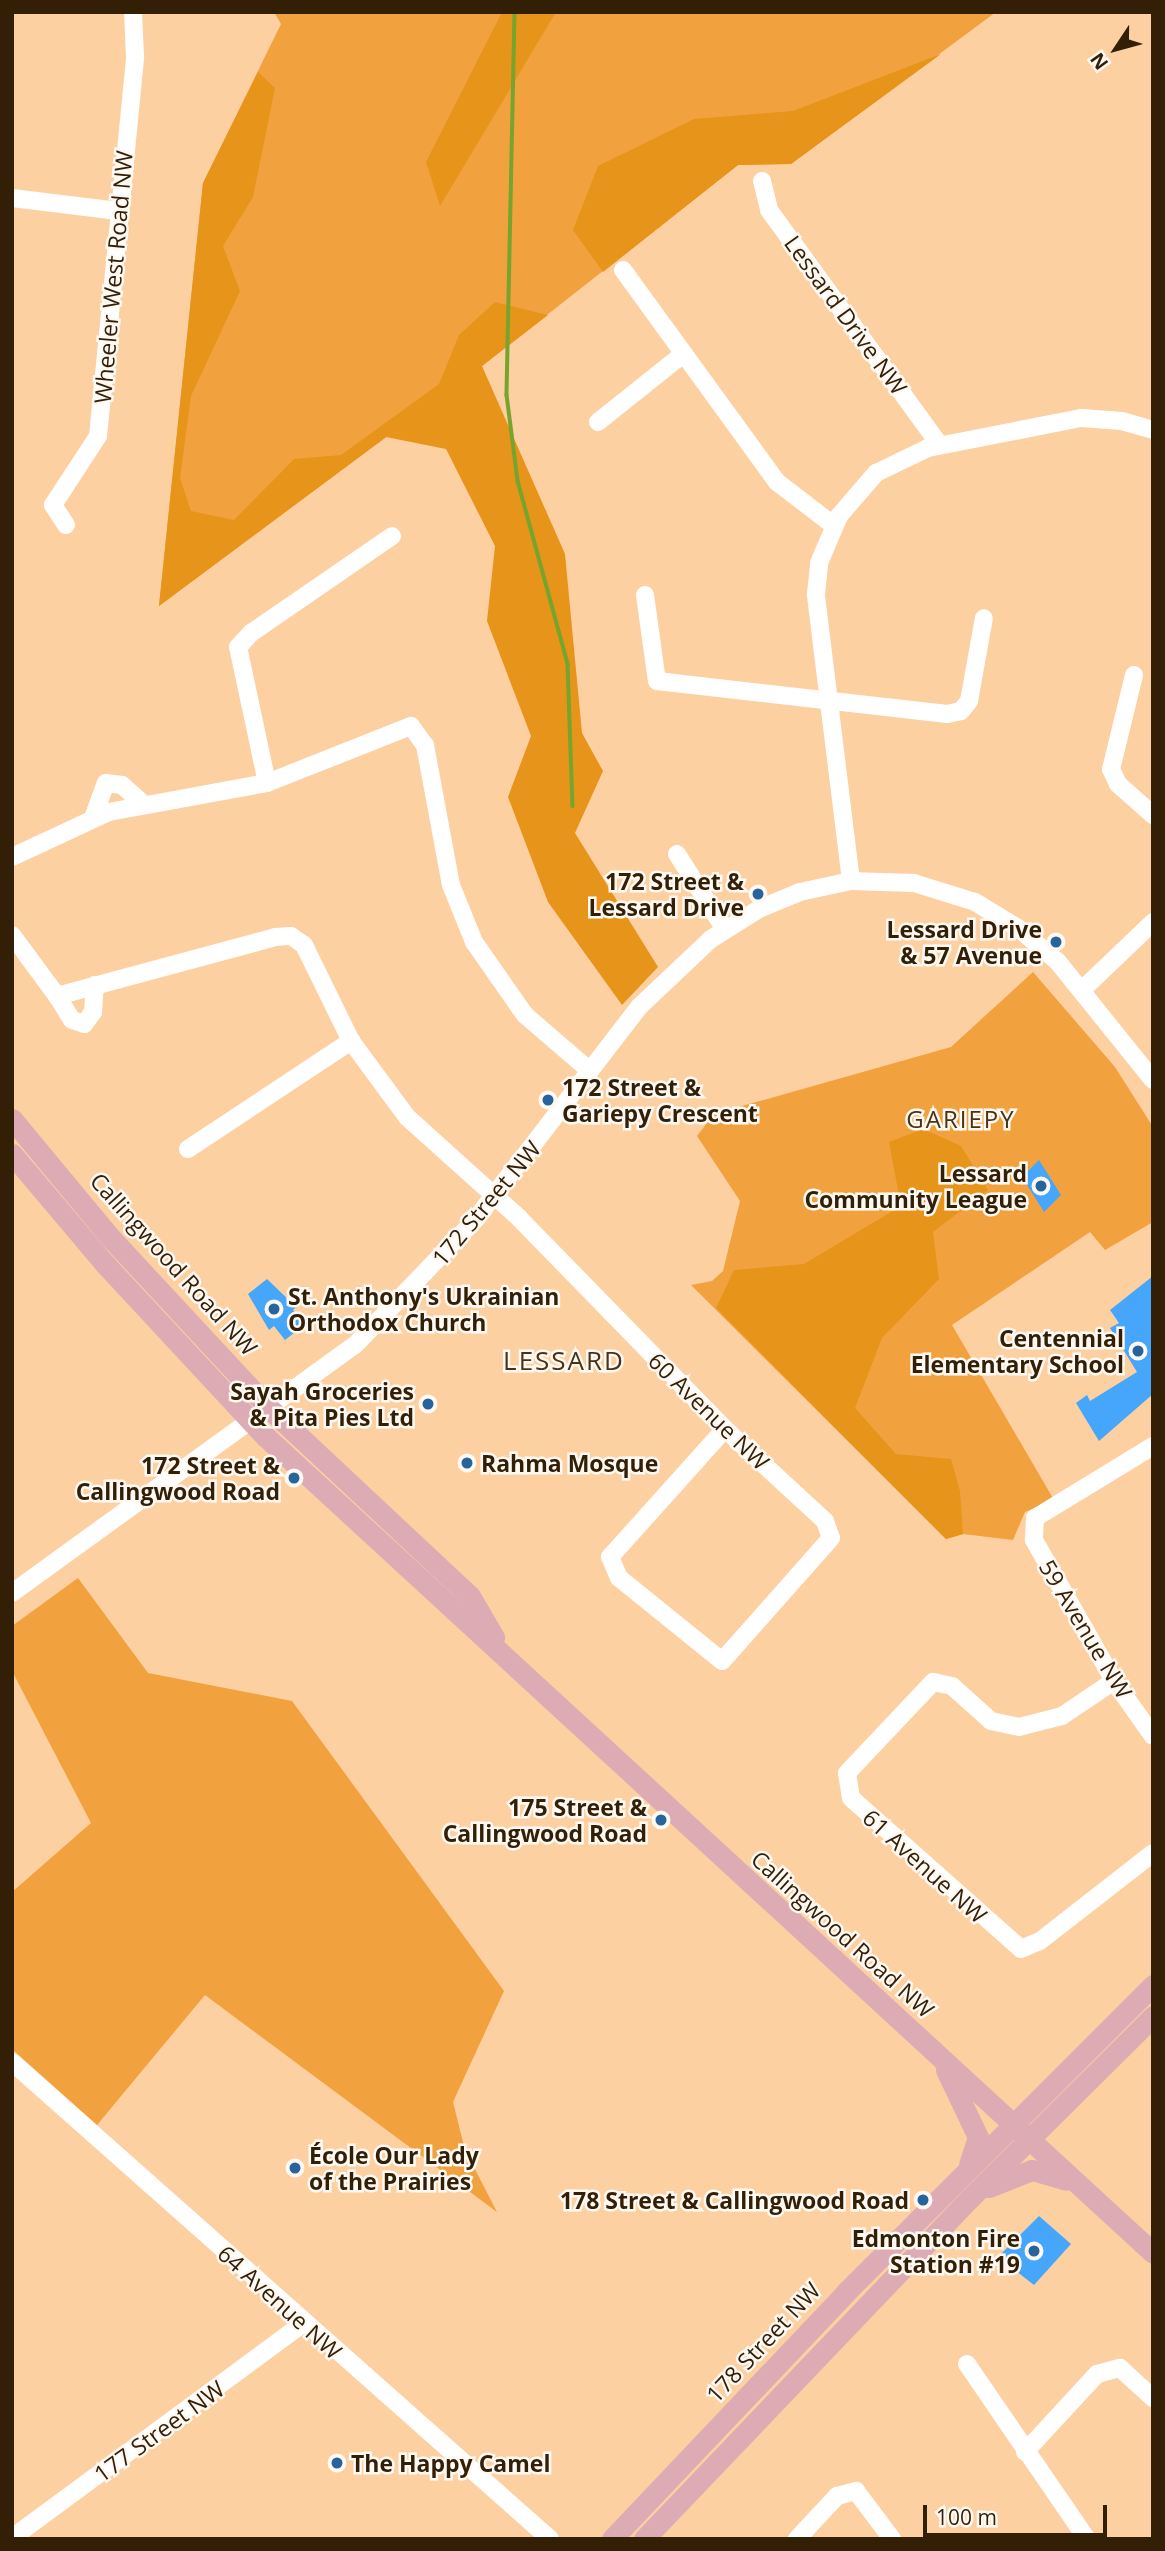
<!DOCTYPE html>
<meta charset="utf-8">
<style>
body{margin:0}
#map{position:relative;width:1165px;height:2551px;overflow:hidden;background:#fcd0a1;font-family:"Open Sans",sans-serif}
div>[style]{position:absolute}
.green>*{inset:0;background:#f1a23e}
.forest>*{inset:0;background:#e7941b}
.stream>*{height:3.5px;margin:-1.75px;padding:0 1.75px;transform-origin:1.75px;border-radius:1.75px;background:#76a42d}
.building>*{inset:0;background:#45a6fb}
.minor>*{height:18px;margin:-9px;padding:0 9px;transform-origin:9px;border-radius:9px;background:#fff}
.major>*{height:21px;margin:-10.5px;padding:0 10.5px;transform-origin:10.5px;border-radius:10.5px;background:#ddabb4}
.dots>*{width:19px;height:19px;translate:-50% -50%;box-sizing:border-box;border:4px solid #fff9f3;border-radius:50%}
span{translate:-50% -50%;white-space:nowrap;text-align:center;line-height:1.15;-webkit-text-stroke:5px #fff9f3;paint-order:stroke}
.street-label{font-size:23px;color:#331f06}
.poi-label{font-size:23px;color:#331f06;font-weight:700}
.right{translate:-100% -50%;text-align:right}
.left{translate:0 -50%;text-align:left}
.neighbourhood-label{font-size:24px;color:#4c3212;letter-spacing:2px}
.quarter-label{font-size:26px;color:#4c3212;letter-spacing:2px}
.frame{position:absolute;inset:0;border:14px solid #331f06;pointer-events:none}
.north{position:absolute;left:1081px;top:14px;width:70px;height:70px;-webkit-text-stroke:5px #fff9f3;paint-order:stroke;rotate:234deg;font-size:19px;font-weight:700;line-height:28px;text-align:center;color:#331f06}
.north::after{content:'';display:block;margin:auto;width:24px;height:32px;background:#331f06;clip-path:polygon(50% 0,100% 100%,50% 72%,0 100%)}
.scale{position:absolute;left:923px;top:2505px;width:184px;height:32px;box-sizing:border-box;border:4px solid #331f06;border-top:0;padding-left:9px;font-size:21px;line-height:24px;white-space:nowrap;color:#331f06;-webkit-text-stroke:5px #fff9f3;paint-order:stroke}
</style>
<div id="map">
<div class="green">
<div style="clip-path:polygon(274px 12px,996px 12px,791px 164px,738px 165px,482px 366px,159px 606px,203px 183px,281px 24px)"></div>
<div style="clip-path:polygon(1033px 972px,1115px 1067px,1153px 1127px,1153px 1222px,1105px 1250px,1090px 1232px,952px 1325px,1054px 1500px,1025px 1512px,1013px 1540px,963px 1534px,946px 1539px,691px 1285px,712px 1281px,723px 1271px,740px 1201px,697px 1136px,714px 1114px,951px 1047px)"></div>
<div style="clip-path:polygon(78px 1578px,148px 1673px,292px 1701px,504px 1991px,453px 2102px,465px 2150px,497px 2212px,205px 1995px,97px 2125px,12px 2049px,12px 1892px,91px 1823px,12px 1671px,12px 1626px)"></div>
</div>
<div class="forest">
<div style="clip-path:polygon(502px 12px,556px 12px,440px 206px,426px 162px)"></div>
<div style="clip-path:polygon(941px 54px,791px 164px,738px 165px,603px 272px,573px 230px,598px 166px,694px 119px,793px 111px)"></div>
<div style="clip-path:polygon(258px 72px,275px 88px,253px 197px,223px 246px,240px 291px,191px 396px,180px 478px,191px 511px,234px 520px,294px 459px,341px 455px,439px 384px,459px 335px,495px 302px,548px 315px,482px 366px,565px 554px,582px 733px,603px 771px,575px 833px,658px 967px,622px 1005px,548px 902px,508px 797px,531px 736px,487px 621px,495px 546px,446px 449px,386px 437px,159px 606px,203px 183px)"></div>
<div style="clip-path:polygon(923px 1129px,961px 1146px,988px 1190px,933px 1232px,939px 1279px,882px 1338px,855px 1408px,896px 1454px,951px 1459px,960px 1491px,963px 1534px,946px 1539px,716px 1308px,734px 1270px,804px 1264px,901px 1206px,889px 1142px)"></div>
</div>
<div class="stream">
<div style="left:515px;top:12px;width:383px;rotate:91.2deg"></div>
<div style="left:507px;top:395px;width:87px;rotate:82.7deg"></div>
<div style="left:518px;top:481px;width:190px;rotate:74.7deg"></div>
<div style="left:568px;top:664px;width:142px;rotate:88deg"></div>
</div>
<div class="building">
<div style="clip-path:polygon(1039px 1160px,1061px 1195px,1044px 1212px,1022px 1177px)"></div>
<div style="clip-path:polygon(1153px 1276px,1153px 1394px,1099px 1441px,1076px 1403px,1087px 1395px,1090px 1401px,1137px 1372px,1110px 1328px,1119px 1323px,1110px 1310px)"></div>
<div style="clip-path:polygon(267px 1279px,296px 1307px,293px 1310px,304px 1325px,285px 1340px,274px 1326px,269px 1330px,248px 1294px)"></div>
<div style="clip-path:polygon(1039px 2216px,1071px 2244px,1034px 2285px,998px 2257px)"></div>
</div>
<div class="minor">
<div style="left:762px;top:181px;width:30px;rotate:76deg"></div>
<div style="left:769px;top:210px;width:291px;rotate:54deg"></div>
<div style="left:12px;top:198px;width:107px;rotate:7deg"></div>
<div style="left:623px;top:270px;width:262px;rotate:54deg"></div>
<div style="left:777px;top:482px;width:71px;rotate:37.5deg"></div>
<div style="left:598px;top:422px;width:107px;rotate:-38.6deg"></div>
<div style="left:66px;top:525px;width:24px;rotate:-123deg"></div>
<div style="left:53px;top:505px;width:82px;rotate:-56.9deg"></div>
<div style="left:98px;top:436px;width:381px;rotate:-84.4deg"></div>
<div style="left:135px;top:57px;width:45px;rotate:-92.5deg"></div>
<div style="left:645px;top:595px;width:87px;rotate:82.1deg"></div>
<div style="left:657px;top:681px;width:292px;rotate:6.5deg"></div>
<div style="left:947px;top:714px;width:14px;rotate:-12deg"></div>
<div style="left:961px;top:711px;width:13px;rotate:-51deg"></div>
<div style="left:969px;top:701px;width:84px;rotate:-79.8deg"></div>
<div style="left:1134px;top:675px;width:97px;rotate:103.7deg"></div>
<div style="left:1111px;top:769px;width:17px;rotate:65deg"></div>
<div style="left:1118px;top:784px;width:47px;rotate:41.5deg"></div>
<div style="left:267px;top:783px;width:139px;rotate:-102deg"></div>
<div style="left:238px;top:647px;width:19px;rotate:-47deg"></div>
<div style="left:251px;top:633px;width:171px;rotate:-34.5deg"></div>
<div style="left:93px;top:818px;width:37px;rotate:-70deg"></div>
<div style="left:106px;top:783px;width:16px;rotate:7deg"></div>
<div style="left:122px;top:785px;width:28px;rotate:42deg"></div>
<div style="left:677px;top:854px;width:88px;rotate:57.6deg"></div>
<div style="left:12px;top:857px;width:107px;rotate:-24.9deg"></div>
<div style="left:109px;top:812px;width:161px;rotate:-10.4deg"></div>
<div style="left:267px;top:783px;width:155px;rotate:-21.6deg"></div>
<div style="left:411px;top:726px;width:24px;rotate:54deg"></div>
<div style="left:425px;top:745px;width:142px;rotate:79.5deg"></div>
<div style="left:451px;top:885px;width:61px;rotate:68deg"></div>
<div style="left:474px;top:942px;width:89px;rotate:55.1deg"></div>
<div style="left:525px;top:1015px;width:84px;rotate:40.7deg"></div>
<div style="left:851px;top:881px;width:289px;rotate:-97deg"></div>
<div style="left:816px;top:594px;width:31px;rotate:-84deg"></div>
<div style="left:819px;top:563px;width:51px;rotate:-66.9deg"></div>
<div style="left:839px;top:516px;width:57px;rotate:-49.3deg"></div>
<div style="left:876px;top:473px;width:58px;rotate:-25.7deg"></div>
<div style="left:928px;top:448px;width:156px;rotate:-11.1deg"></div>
<div style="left:1081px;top:418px;width:41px;rotate:4.2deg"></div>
<div style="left:1122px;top:421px;width:32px;rotate:16deg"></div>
<div style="left:12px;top:935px;width:76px;rotate:53.6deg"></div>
<div style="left:57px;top:996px;width:226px;rotate:-15.1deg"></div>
<div style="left:275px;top:937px;width:16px;rotate:-4deg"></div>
<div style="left:291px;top:936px;width:16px;rotate:35deg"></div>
<div style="left:304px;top:945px;width:107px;rotate:63.9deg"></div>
<div style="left:351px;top:1041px;width:94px;rotate:53.6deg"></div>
<div style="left:407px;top:1117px;width:151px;rotate:42deg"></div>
<div style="left:519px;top:1218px;width:295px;rotate:45.7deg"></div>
<div style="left:725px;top:1429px;width:136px;rotate:42.6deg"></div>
<div style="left:825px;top:1521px;width:18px;rotate:71deg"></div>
<div style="left:831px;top:1538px;width:164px;rotate:131.5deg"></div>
<div style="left:722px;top:1661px;width:132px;rotate:-141.1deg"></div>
<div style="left:619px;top:1578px;width:23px;rotate:-113deg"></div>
<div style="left:610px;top:1557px;width:172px;rotate:-48.1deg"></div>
<div style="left:1083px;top:989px;width:97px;rotate:-43.7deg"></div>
<div style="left:57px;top:996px;width:28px;rotate:58deg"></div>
<div style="left:72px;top:1020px;width:13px;rotate:18deg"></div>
<div style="left:84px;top:1024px;width:15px;rotate:-53deg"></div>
<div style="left:93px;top:1012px;width:27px;rotate:-86deg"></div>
<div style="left:188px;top:1149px;width:196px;rotate:-33.5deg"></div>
<div style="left:1153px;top:1446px;width:138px;rotate:148.6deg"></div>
<div style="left:1035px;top:1518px;width:22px;rotate:93deg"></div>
<div style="left:1034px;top:1540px;width:162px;rotate:60.4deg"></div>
<div style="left:1114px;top:1681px;width:67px;rotate:54.7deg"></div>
<div style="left:12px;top:1593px;width:423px;rotate:-35.9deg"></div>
<div style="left:355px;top:1345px;width:173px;rotate:-46.2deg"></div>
<div style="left:475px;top:1220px;width:269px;rotate:-52.4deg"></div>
<div style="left:639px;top:1007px;width:99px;rotate:-43.4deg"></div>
<div style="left:711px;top:939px;width:57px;rotate:-32deg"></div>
<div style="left:759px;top:909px;width:44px;rotate:-22.5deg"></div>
<div style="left:800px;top:892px;width:52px;rotate:-12.2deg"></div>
<div style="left:851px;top:881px;width:63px;rotate:1.8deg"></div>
<div style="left:914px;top:883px;width:64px;rotate:17.3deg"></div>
<div style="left:975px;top:902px;width:50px;rotate:31.2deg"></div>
<div style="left:1018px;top:928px;width:52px;rotate:40.4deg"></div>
<div style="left:1058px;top:962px;width:151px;rotate:51.2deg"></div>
<div style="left:1114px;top:1681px;width:63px;rotate:146.1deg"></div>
<div style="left:1062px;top:1716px;width:44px;rotate:165.7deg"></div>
<div style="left:1019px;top:1727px;width:29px;rotate:-168deg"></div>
<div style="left:991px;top:1721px;width:52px;rotate:-138.1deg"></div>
<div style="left:952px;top:1686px;width:19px;rotate:-168deg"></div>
<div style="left:933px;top:1682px;width:125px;rotate:133.4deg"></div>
<div style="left:847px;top:1773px;width:25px;rotate:81deg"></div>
<div style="left:851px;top:1798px;width:227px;rotate:41.6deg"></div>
<div style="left:1021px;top:1949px;width:21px;rotate:-23deg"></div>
<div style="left:1040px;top:1941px;width:143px;rotate:-37.9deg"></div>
<div style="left:12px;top:2062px;width:719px;rotate:41.56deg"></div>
<div style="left:967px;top:2364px;width:212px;rotate:55.6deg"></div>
<div style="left:1025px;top:2452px;width:106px;rotate:-47.3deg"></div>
<div style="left:1097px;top:2374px;width:24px;rotate:-15deg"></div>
<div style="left:1120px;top:2368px;width:45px;rotate:42.3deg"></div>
<div style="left:12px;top:2538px;width:363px;rotate:-36.4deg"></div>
<div style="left:797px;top:2539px;width:59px;rotate:-47.1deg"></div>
<div style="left:837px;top:2496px;width:20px;rotate:-15deg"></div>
<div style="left:856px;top:2491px;width:60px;rotate:53.1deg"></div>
</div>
<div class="major">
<div style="left:12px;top:1119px;width:152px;rotate:50.3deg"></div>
<div style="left:109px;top:1236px;width:236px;rotate:47.1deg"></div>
<div style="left:270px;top:1409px;width:274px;rotate:43.1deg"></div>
<div style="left:470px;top:1596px;width:48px;rotate:59.7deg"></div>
<div style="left:12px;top:1154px;width:144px;rotate:49.8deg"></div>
<div style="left:105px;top:1264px;width:236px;rotate:47.1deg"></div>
<div style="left:266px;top:1437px;width:1205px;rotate:42.61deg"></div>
<div style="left:946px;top:2070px;width:74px;rotate:64.5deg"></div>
<div style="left:978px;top:2137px;width:29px;rotate:108deg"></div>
<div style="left:989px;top:2187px;width:46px;rotate:-21.6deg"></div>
<div style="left:1032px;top:2170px;width:35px;rotate:16deg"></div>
<div style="left:612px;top:2539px;width:340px;rotate:-46.5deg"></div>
<div style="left:846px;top:2292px;width:434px;rotate:-45deg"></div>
<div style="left:644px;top:2539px;width:470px;rotate:-46.3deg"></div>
<div style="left:969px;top:2199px;width:260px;rotate:-44.8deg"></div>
</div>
<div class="dots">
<div style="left:758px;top:894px;background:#26649b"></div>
<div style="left:1056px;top:942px;background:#26649b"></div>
<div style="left:548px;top:1100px;background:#26649b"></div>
<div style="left:1041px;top:1186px;background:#26649b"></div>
<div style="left:274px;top:1309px;background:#26649b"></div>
<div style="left:1138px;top:1351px;background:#26649b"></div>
<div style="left:428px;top:1404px;background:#26649b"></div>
<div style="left:467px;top:1463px;background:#26649b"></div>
<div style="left:294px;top:1478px;background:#26649b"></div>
<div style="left:661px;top:1820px;background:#26649b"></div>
<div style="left:295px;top:2168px;background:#26649b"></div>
<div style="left:923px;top:2200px;background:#26649b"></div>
<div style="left:1034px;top:2251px;background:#26649b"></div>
<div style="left:337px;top:2463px;background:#26649b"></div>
</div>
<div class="street-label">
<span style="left:113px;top:277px;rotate:-85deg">Wheeler West Road NW</span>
<span style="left:846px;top:315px;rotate:54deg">Lessard Drive NW</span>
<span style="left:486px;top:1203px;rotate:-50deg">172 Street NW</span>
<span style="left:174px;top:1264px;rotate:48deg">Callingwood Road NW</span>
<span style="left:709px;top:1411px;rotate:44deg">60 Avenue NW</span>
<span style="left:1086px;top:1629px;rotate:59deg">59 Avenue NW</span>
<span style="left:925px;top:1866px;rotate:42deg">61 Avenue NW</span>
<span style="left:843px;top:1934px;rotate:42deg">Callingwood Road NW</span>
<span style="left:280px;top:2302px;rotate:42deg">64 Avenue NW</span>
<span style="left:763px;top:2342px;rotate:-47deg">178 Street NW</span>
<span style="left:159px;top:2431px;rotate:-36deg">177 Street NW</span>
</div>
<div class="poi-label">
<span class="right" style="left:744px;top:894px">172 Street &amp;<br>Lessard Drive</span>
<span class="right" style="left:1042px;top:942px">Lessard Drive<br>&amp; 57 Avenue</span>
<span class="left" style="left:562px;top:1100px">172 Street &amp;<br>Gariepy Crescent</span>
<span class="right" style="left:1027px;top:1186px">Lessard<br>Community League</span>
<span class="left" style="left:288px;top:1309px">St. Anthony's Ukrainian<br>Orthodox Church</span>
<span class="right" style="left:1124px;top:1351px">Centennial<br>Elementary School</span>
<span class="right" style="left:414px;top:1404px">Sayah Groceries<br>&amp; Pita Pies Ltd</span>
<span class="left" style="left:481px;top:1463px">Rahma Mosque</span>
<span class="right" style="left:280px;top:1478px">172 Street &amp;<br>Callingwood Road</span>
<span class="right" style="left:647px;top:1820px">175 Street &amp;<br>Callingwood Road</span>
<span class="left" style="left:309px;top:2168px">École Our Lady<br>of the Prairies</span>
<span class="right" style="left:909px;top:2200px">178 Street &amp; Callingwood Road</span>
<span class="right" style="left:1020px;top:2251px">Edmonton Fire<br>Station #19</span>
<span class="left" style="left:351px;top:2463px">The Happy Camel</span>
</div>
<div class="neighbourhood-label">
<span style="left:961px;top:1119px">GARIEPY</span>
</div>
<div class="quarter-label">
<span style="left:564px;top:1361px">LESSARD</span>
</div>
<div class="frame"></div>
<div class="north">N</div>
<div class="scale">100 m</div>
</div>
